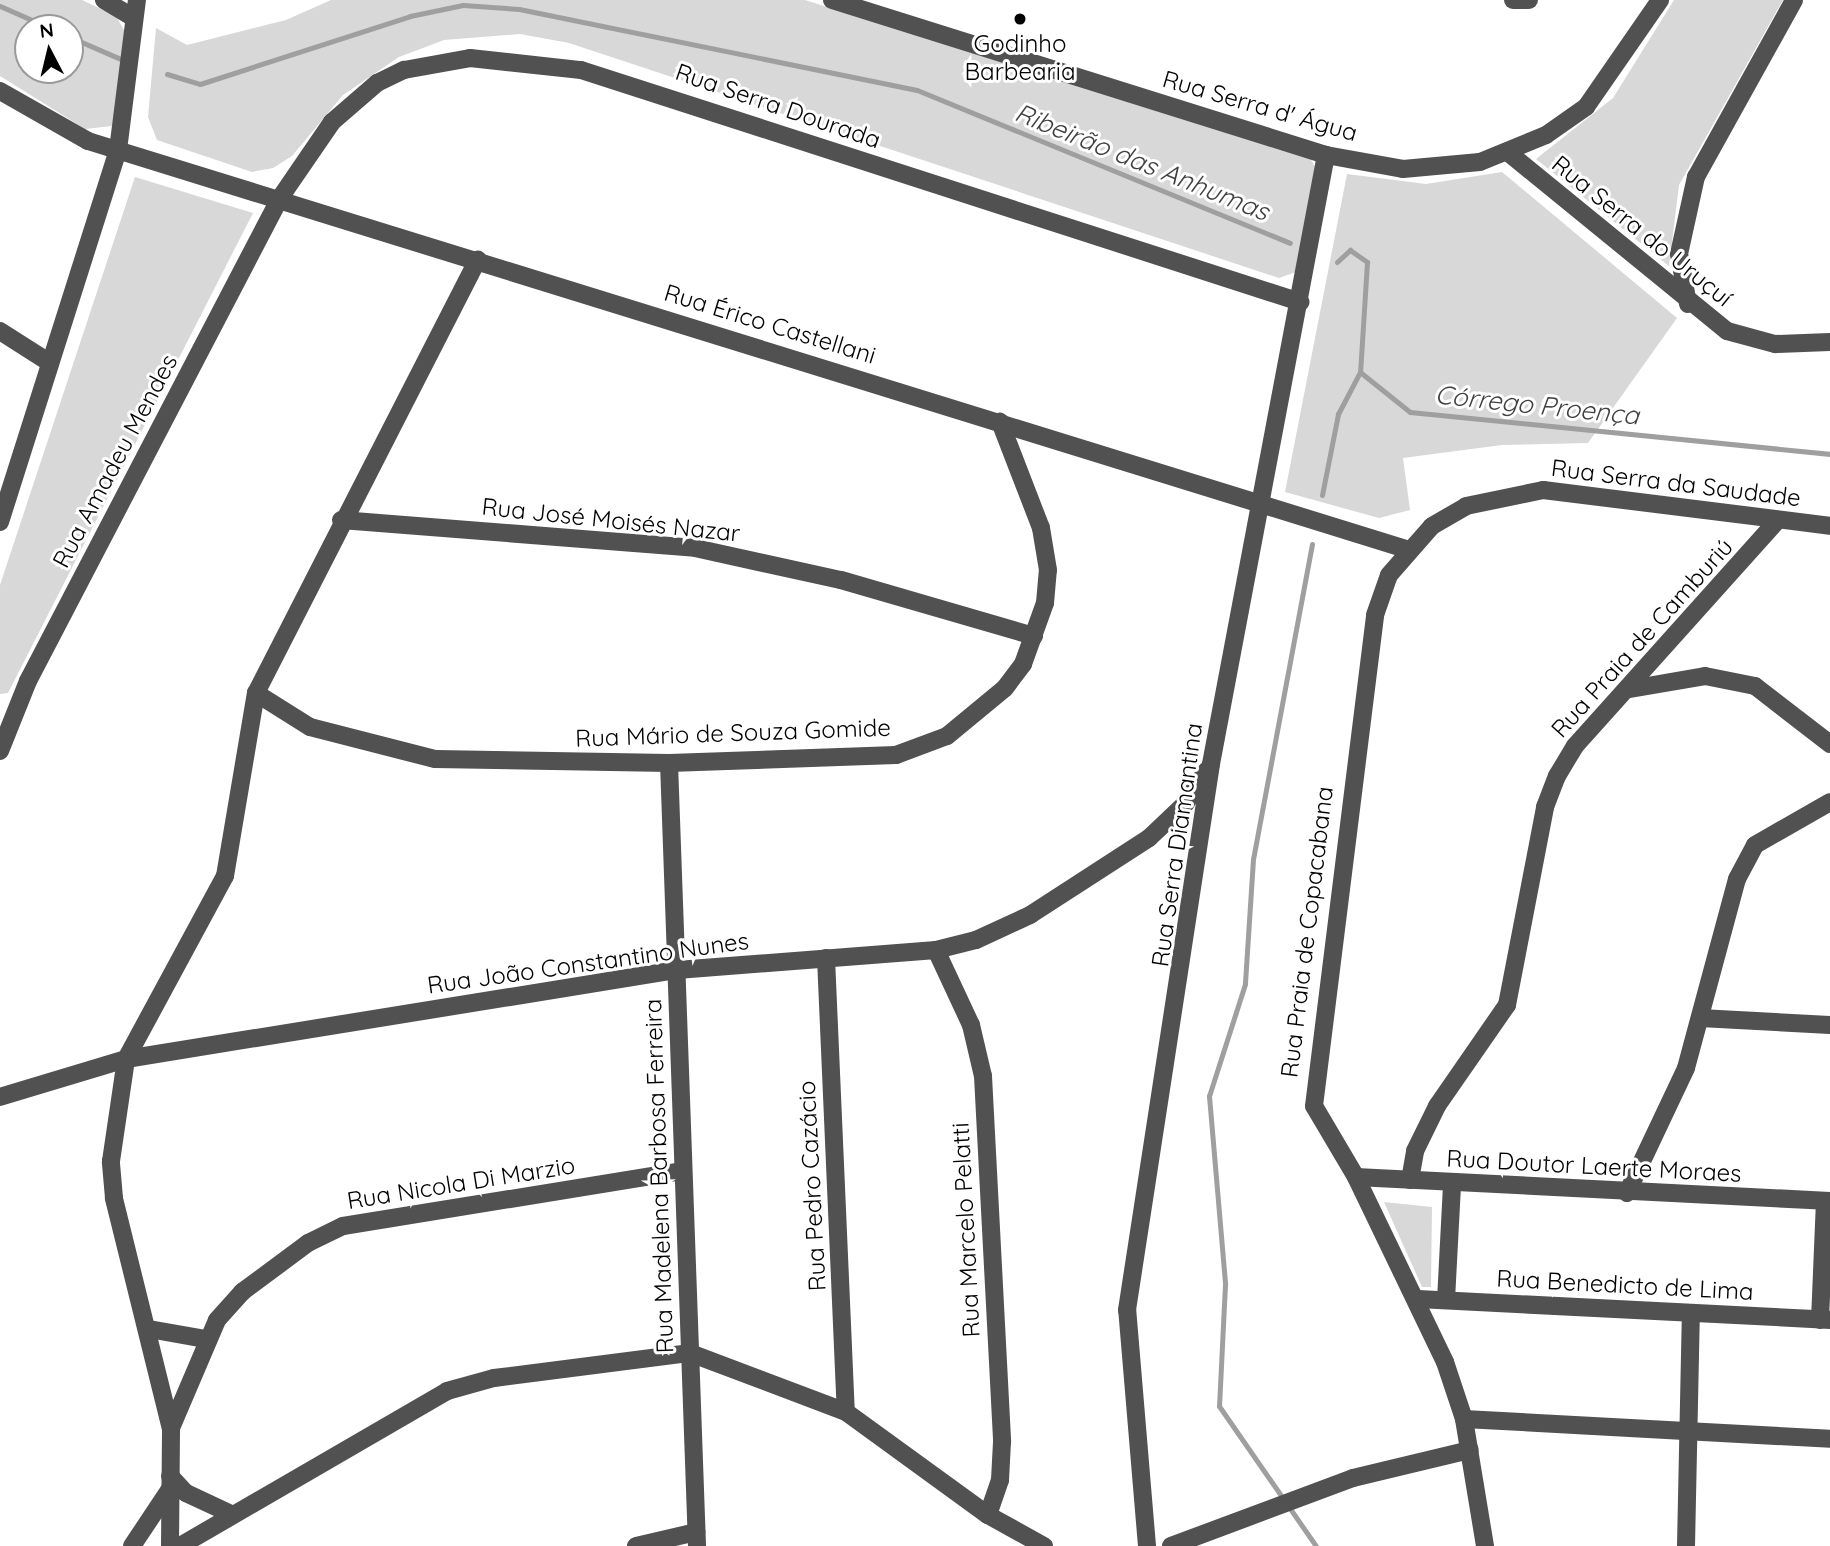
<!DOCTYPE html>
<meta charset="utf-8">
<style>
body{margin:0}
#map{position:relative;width:1830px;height:1546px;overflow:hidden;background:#fff;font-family:Quicksand,sans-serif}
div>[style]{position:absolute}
.green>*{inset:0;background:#d8d8d8}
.stream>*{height:5px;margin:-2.5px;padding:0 2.5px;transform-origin:2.5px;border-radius:2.5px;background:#9f9f9f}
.minor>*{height:18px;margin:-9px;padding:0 9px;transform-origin:9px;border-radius:9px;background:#515151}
.dots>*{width:19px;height:19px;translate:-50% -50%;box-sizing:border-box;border:4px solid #fff;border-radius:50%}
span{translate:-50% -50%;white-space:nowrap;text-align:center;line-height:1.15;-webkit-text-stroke:6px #fff;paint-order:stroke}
.poi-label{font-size:24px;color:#000}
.street-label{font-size:24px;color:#000}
.water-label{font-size:26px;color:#404040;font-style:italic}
.north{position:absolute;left:14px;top:14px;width:70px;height:70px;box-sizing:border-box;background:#fff;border:2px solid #999;border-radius:50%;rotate:353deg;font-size:19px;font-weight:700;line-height:28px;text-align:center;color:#000}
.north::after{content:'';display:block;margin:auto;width:24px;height:32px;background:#000;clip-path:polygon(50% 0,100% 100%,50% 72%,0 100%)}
</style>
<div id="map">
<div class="green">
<div style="clip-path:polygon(evenodd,0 0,82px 0,116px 16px,128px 37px,112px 126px,85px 129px,0 76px,0 0,28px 28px,70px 28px,70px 70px,28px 70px,28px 28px)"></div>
<div style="clip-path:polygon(331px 0,805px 0,1310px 158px,1317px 170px,1296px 272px,1279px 278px,569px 43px,520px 34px,444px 40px,399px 57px,343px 95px,292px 156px,273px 168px,252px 172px,157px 140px,148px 117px,156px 28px,187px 45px,286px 20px)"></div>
<div style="clip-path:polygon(1674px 0,1783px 0,1679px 185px,1669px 266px,1536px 159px,1613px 98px)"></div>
<div style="clip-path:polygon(1502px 172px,1677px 318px,1588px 443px,1502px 445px,1403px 458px,1410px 510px,1379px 518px,1285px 492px,1347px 174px,1426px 184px)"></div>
<div style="clip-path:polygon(135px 177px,253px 213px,8px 693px,0 694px,0 585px)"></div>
<div style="clip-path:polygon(1384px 1202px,1432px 1207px,1431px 1287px,1422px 1287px)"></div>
</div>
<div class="stream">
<div style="left:0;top:6px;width:55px;rotate:23.7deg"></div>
<div style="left:70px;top:37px;width:58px;rotate:23.5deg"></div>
<div style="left:167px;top:74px;width:34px;rotate:17deg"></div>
<div style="left:200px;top:84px;width:221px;rotate:-17.9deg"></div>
<div style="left:410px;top:16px;width:54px;rotate:-11.7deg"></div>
<div style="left:463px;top:5px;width:56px;rotate:4.1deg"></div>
<div style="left:519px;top:9px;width:406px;rotate:11.5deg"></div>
<div style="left:917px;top:90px;width:403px;rotate:22.3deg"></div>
<div style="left:1337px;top:262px;width:18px;rotate:-43deg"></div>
<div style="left:1350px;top:250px;width:21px;rotate:35deg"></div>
<div style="left:1367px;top:262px;width:110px;rotate:93.6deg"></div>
<div style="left:1360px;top:372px;width:64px;rotate:38.7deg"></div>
<div style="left:1410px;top:412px;width:422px;rotate:5.7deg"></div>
<div style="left:1322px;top:495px;width:83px;rotate:-78.8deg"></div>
<div style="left:1338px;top:414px;width:47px;rotate:-62.4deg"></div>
<div style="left:1312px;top:544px;width:320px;rotate:100.6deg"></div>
<div style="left:1253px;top:859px;width:125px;rotate:93.7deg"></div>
<div style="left:1245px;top:984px;width:118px;rotate:107.8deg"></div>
<div style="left:1209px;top:1096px;width:189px;rotate:85.1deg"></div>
<div style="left:1225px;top:1284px;width:122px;rotate:92.8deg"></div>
<div style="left:1219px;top:1406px;width:170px;rotate:55.3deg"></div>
</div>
<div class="minor">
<div style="left:104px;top:0;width:33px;rotate:31deg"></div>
<div style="left:832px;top:0;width:518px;rotate:17.42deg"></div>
<div style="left:1326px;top:155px;width:78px;rotate:10.3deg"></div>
<div style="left:1403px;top:169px;width:77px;rotate:-5.2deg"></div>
<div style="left:1480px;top:162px;width:71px;rotate:-22.2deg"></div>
<div style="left:1546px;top:135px;width:49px;rotate:-35deg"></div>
<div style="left:1586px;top:107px;width:130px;rotate:-55.3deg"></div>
<div style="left:1513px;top:0;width:16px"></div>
<div style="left:0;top:91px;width:101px;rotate:29.6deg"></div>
<div style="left:88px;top:141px;width:1380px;rotate:17.2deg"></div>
<div style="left:1510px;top:154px;width:280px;rotate:39.2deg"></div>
<div style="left:1727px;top:331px;width:50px;rotate:15.2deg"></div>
<div style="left:1775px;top:344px;width:55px;rotate:-2.1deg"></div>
<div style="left:1688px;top:304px;width:51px;rotate:-100.2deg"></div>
<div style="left:1679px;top:254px;width:79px;rotate:-77.6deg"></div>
<div style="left:1696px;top:177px;width:202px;rotate:-61deg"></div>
<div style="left:0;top:331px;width:56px;rotate:32.6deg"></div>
<div style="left:341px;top:520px;width:355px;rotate:4.5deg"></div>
<div style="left:695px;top:548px;width:149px;rotate:12.4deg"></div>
<div style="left:841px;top:580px;width:201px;rotate:16.2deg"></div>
<div style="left:0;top:522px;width:390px;rotate:-72.4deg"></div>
<div style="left:118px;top:150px;width:151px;rotate:-82.8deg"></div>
<div style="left:1630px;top:689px;width:76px;rotate:-9.8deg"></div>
<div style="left:1705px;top:676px;width:51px;rotate:11.3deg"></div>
<div style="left:1755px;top:686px;width:95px;rotate:37.7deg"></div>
<div style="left:256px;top:693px;width:64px;rotate:32.2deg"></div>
<div style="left:310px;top:727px;width:129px;rotate:14.4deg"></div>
<div style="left:435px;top:759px;width:234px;rotate:1deg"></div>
<div style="left:669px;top:763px;width:227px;rotate:-2deg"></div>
<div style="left:896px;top:755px;width:54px;rotate:-20.4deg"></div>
<div style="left:947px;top:736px;width:75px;rotate:-39.6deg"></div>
<div style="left:1005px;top:688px;width:30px;rotate:-53deg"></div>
<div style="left:1023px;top:664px;width:65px;rotate:-70.2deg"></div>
<div style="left:1045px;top:603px;width:33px;rotate:-85deg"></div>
<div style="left:1048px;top:570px;width:43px;rotate:-99.5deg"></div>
<div style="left:1041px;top:528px;width:114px;rotate:-111.1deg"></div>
<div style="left:0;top:751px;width:75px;rotate:-68.2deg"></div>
<div style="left:28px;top:681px;width:545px;rotate:-62.45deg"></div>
<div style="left:280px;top:198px;width:92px;rotate:-55.6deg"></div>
<div style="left:332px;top:122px;width:60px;rotate:-40.9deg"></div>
<div style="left:377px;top:83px;width:30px;rotate:-26deg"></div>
<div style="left:404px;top:70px;width:67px;rotate:-10.3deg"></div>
<div style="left:470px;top:58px;width:112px;rotate:6.2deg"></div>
<div style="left:581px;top:70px;width:756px;rotate:17.88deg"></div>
<div style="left:669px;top:763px;width:784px;rotate:87.95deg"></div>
<div style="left:936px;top:950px;width:83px;rotate:65deg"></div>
<div style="left:971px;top:1025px;width:52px;rotate:76.8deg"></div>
<div style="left:983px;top:1076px;width:366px;rotate:87deg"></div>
<div style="left:1002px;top:1442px;width:38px;rotate:93deg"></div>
<div style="left:1000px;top:1480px;width:37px;rotate:109deg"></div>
<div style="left:826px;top:958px;width:454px;rotate:87.5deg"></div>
<div style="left:1700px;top:1018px;width:130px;rotate:3.1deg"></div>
<div style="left:0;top:1097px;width:132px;rotate:-16.8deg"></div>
<div style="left:126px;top:1059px;width:558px;rotate:-9.18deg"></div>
<div style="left:677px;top:970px;width:260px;rotate:-4.4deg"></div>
<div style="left:936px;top:950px;width:41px;rotate:-14deg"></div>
<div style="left:976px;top:940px;width:60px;rotate:-24.8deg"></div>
<div style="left:1030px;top:915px;width:142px;rotate:-32.9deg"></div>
<div style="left:1149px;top:838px;width:50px;rotate:-43.4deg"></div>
<div style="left:1185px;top:804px;width:40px;rotate:-57.1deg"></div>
<div style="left:1356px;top:1177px;width:475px;rotate:2.9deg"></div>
<div style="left:1410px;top:1180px;width:29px;rotate:-80deg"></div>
<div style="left:1415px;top:1151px;width:50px;rotate:-63.9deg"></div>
<div style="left:1437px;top:1106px;width:123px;rotate:-55.3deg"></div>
<div style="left:1507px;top:1005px;width:202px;rotate:-79.1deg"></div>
<div style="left:1545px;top:807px;width:33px;rotate:-69deg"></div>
<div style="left:1557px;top:776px;width:35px;rotate:-59deg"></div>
<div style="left:1575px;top:746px;width:304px;rotate:-48.1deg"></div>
<div style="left:1627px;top:1193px;width:138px;rotate:-64.7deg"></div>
<div style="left:1686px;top:1068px;width:196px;rotate:-74.9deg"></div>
<div style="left:1737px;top:879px;width:38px;rotate:-62deg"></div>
<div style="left:1755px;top:845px;width:86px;rotate:-29.8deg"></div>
<div style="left:1418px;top:1299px;width:413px;rotate:2.9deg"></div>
<div style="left:1446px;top:1300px;width:114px;rotate:-87deg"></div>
<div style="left:1820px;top:1320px;width:119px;rotate:-87.6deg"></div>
<div style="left:149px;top:1329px;width:58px;rotate:10deg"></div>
<div style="left:1464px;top:1419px;width:367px;rotate:3.1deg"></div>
<div style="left:171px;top:1428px;width:117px;rotate:-66.9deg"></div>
<div style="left:217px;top:1320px;width:38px;rotate:-48deg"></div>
<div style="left:242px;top:1292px;width:82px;rotate:-36.6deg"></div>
<div style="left:308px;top:1243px;width:39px;rotate:-26deg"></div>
<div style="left:343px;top:1226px;width:343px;rotate:-9.2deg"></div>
<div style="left:170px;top:1476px;width:23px;rotate:47deg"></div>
<div style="left:186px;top:1493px;width:50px;rotate:25deg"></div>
<div style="left:132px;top:1546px;width:69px;rotate:-56.3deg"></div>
<div style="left:170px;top:1546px;width:117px;rotate:-89.5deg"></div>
<div style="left:171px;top:1429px;width:238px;rotate:-103.9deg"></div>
<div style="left:114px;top:1198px;width:37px;rotate:-95deg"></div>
<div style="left:111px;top:1161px;width:103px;rotate:-81.6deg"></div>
<div style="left:126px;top:1059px;width:208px;rotate:-61.6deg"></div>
<div style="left:225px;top:876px;width:186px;rotate:-80.4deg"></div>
<div style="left:256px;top:693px;width:487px;rotate:-62.9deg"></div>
<div style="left:180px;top:1546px;width:309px;rotate:-30.1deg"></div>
<div style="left:447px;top:1391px;width:49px;rotate:-15.5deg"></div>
<div style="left:494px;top:1378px;width:198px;rotate:-7.3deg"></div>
<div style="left:690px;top:1353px;width:167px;rotate:20.7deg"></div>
<div style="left:846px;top:1412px;width:175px;rotate:36deg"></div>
<div style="left:988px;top:1515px;width:64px;rotate:29deg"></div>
<div style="left:636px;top:1546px;width:62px;rotate:-13.1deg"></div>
<div style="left:1147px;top:1546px;width:237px;rotate:-94.8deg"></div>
<div style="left:1127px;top:1310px;width:552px;rotate:-81.25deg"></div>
<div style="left:1211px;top:764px;width:620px;rotate:-79.31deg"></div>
<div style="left:1171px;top:1546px;width:194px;rotate:-20.5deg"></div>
<div style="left:1353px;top:1478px;width:120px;rotate:-13.5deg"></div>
<div style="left:1485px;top:1546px;width:129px;rotate:-99.4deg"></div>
<div style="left:1464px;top:1419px;width:60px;rotate:-108.4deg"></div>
<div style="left:1445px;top:1362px;width:205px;rotate:-115.7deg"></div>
<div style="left:1356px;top:1177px;width:82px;rotate:-120.6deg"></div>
<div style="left:1314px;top:1106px;width:495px;rotate:-82.9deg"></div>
<div style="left:1375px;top:615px;width:42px;rotate:-70.7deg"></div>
<div style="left:1389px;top:575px;width:65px;rotate:-48.7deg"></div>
<div style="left:1432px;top:526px;width:39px;rotate:-30deg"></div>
<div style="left:1466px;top:506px;width:79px;rotate:-11.7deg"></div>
<div style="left:1543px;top:490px;width:289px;rotate:7.1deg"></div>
<div style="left:1686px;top:1546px;width:233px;rotate:-88.8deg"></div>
</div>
<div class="dots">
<div style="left:1020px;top:19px;background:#000"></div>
</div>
<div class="poi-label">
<span style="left:1020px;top:58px">Godinho<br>Barbearia</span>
</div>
<div class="street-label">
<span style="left:778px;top:106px;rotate:19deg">Rua Serra Dourada</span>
<span style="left:1260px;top:106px;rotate:16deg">Rua Serra d' Água</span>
<span style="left:1642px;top:231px;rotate:39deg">Rua Serra do Uruçuí</span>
<span style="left:770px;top:324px;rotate:17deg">Rua Érico Castellani</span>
<span style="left:115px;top:461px;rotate:-62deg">Rua Amadeu Mendes</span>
<span style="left:1676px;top:483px;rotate:7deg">Rua Serra da Saudade</span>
<span style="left:611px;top:520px;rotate:6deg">Rua José Moisés Nazar</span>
<span style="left:1642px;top:638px;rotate:-48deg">Rua Praia de Camburiú</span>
<span style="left:733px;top:733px;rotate:-2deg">Rua Mário de Souza Gomide</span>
<span style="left:1177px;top:845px;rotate:-82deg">Rua Serra Diamantina</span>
<span style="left:1307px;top:932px;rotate:-83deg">Rua Praia de Copacabana</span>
<span style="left:588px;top:963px;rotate:-8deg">Rua João Constantino Nunes</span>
<span style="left:1594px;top:1166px;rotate:3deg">Rua Doutor Laerte Moraes</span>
<span style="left:659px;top:1176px;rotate:-92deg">Rua Madelena Barbosa Ferreira</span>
<span style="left:461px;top:1183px;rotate:-9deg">Rua Nicola Di Marzio</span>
<span style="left:812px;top:1186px;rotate:-93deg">Rua Pedro Cazácio</span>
<span style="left:966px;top:1230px;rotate:-93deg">Rua Marcelo Pelatti</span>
<span style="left:1625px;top:1285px;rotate:3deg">Rua Benedicto de Lima</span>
</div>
<div class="water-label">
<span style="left:1142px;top:162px;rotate:22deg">Ribeirão das Anhumas</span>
<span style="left:1537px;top:405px;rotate:6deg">Córrego Proença</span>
</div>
<div class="north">N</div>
</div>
